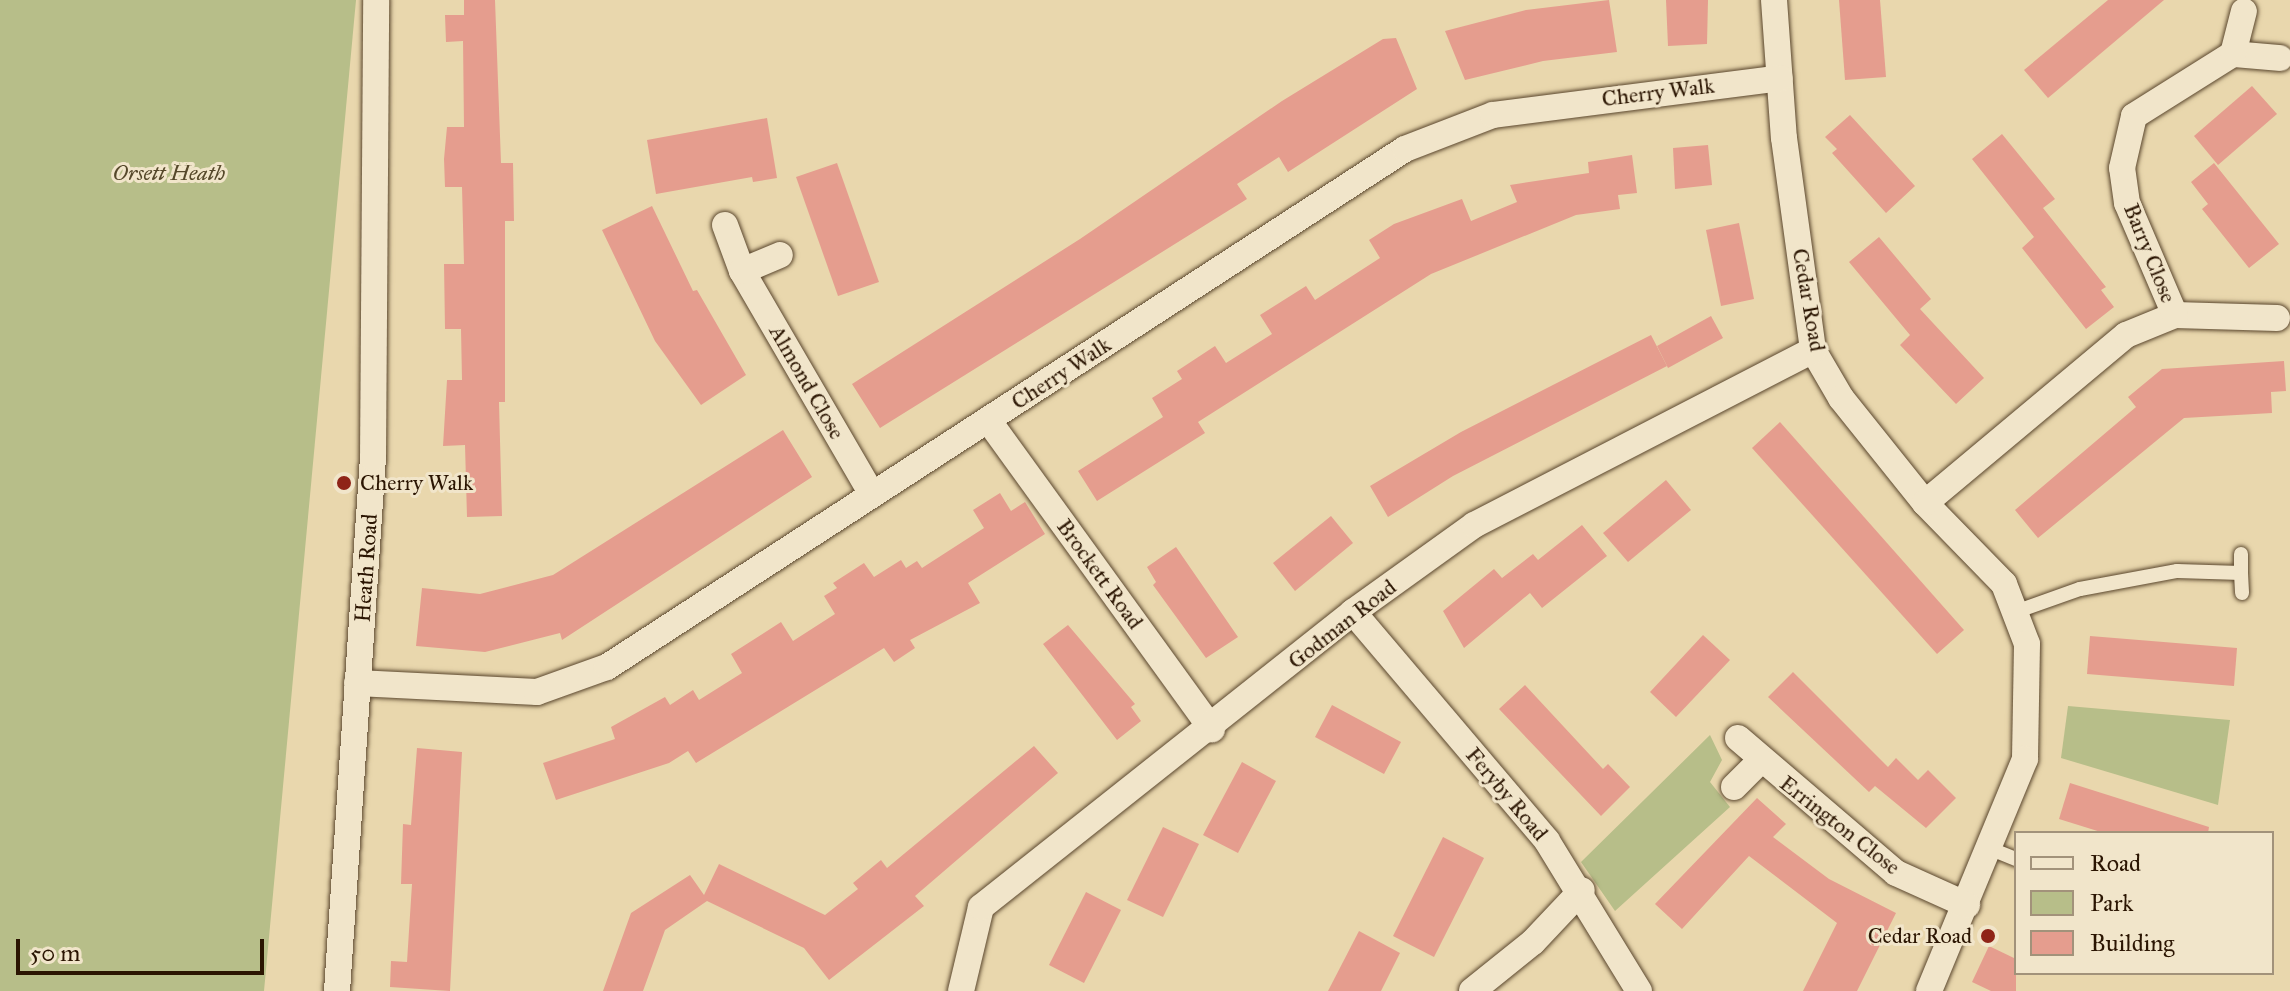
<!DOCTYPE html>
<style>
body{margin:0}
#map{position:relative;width:2290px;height:991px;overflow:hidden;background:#e9d7ad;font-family:"IM FELL Great Primer",serif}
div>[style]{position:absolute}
.green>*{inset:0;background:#b7be89}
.building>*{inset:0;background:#e59d8e}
.roads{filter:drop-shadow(0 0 2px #5a462d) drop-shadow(0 0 2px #5a462d)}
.service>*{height:14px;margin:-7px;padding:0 7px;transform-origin:7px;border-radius:7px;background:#f1e5ca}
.minor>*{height:26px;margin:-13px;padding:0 13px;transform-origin:13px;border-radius:13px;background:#f1e5ca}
.dots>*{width:22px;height:22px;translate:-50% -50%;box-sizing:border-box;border:4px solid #f1e5ca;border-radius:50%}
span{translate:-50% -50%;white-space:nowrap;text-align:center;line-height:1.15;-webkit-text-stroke:6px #f1e5ca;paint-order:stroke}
.street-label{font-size:22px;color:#2b1502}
.park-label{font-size:22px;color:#55482a;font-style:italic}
.poi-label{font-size:22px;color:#2b1502}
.left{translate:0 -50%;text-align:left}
.right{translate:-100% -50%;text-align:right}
.legend{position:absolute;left:2014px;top:831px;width:260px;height:144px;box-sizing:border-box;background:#f1e5ca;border:2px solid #a2927a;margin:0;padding:10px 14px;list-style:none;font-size:24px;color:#2b1502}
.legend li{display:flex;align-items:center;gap:16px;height:40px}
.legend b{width:40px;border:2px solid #a2927a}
.scale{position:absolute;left:16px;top:939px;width:248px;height:36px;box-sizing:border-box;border:4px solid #2b1502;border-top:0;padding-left:10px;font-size:24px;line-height:28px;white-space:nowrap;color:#2b1502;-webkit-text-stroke:6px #f1e5ca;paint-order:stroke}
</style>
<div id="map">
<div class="green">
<div style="clip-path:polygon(0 0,356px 0,264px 991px,0 991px)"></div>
<div style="clip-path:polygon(2068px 706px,2230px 720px,2218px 805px,2061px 758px)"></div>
<div style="clip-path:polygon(1710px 735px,1722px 760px,1710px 782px,1730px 807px,1615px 911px,1581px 862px)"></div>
</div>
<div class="building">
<div style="clip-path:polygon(464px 0,495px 0,501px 163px,513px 163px,514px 221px,505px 221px,505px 402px,499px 402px,502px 516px,467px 517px,465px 445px,443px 446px,447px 380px,462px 380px,461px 329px,445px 329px,444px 264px,464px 264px,462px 187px,445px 187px,444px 159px,447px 127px,464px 127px,463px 41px,446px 42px,445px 15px,464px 15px)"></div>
<div style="clip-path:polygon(1609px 0,1617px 52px,1543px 61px,1465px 80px,1445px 31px,1526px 10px)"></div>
<div style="clip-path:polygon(1666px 0,1708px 0,1707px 44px,1668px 46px)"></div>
<div style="clip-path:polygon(1839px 0,1880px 0,1886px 77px,1845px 80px)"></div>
<div style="clip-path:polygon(2108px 0,2164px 0,2048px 98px,2024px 70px)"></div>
<div style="clip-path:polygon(1396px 38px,1417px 89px,1288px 172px,1279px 157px,1237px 184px,1247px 199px,880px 428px,852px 384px,1080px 239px,1282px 101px,1383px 39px)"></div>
<div style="clip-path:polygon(2252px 86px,2277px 114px,2218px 165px,2194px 136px)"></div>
<div style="clip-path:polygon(1850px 115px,1915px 186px,1886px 213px,1832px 153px,1837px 149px,1825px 137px)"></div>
<div style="clip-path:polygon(767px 118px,777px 178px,753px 182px,752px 177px,656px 194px,647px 140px)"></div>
<div style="clip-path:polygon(2002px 134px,2055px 199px,2043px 208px,2106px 287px,2101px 290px,2114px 307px,2086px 329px,2022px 248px,2034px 237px,1972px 159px)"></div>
<div style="clip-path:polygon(1708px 145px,1712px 185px,1675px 189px,1673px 148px)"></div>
<div style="clip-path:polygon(1632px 155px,1637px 193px,1618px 195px,1620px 209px,1576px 215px,1431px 274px,1198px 422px,1205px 433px,1097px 501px,1078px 471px,1163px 417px,1152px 398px,1182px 379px,1177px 371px,1215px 346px,1226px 363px,1272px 334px,1260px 315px,1306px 286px,1315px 300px,1380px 258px,1369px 240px,1394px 224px,1462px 199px,1471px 221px,1517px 202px,1510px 185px,1589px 173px,1588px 162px)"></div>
<div style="clip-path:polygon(837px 163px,879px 282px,838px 296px,796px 177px)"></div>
<div style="clip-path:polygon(2214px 163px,2279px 244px,2249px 268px,2202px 209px,2208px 204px,2191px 182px)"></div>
<div style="clip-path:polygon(652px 206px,693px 291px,697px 290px,746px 375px,701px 405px,655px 341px,602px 230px)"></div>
<div style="clip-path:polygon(1739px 223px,1754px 299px,1721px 306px,1706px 230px)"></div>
<div style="clip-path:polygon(1879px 237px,1931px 299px,1920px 309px,1984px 378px,1956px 404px,1900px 345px,1910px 335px,1849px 262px)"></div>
<div style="clip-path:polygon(1711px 316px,1723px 338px,1668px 368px,1657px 346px)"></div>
<div style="clip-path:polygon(1651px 335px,1667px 366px,1453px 476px,1388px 517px,1370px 486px,1461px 432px)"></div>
<div style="clip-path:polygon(2284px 361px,2286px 391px,2271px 392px,2272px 413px,2184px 418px,2038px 538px,2015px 510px,2136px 407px,2128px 397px,2162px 369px)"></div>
<div style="clip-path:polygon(1780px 422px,1964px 630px,1937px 654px,1752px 448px)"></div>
<div style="clip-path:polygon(783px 430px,812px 477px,562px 640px,560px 633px,485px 652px,416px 646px,422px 588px,480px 594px,553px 575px)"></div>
<div style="clip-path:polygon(1666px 480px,1691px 510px,1628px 562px,1603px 533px)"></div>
<div style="clip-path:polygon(1000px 493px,1011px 511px,1025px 502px,1045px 534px,968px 583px,980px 603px,910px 640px,915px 648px,894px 662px,884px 648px,696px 763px,688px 751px,669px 763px,556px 800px,543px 763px,615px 739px,611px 727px,665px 697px,670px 705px,693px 690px,699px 700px,742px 673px,731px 654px,781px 622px,793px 641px,835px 614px,824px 596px,837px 588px,833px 583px,864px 563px,874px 577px,901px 560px,906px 568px,917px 561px,922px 568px,984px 528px,973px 510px)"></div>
<div style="clip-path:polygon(1331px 516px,1353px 543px,1295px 591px,1273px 563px)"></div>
<div style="clip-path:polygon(1582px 525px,1607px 556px,1542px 608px,1530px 593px,1464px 648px,1443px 611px,1494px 569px,1502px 578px,1533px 554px,1538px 560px)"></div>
<div style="clip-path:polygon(1176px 547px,1238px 637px,1206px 658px,1153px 585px,1156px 582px,1147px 567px)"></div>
<div style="clip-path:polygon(1068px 625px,1135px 704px,1131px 707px,1141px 721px,1117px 740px,1043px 644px)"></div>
<div style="clip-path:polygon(1703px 635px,1730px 660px,1676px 717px,1650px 692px)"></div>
<div style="clip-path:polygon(2090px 636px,2237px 648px,2234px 686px,2087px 674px)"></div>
<div style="clip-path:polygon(1793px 672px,1888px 767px,1896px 758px,1918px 780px,1928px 770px,1956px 798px,1926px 828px,1875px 786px,1869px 792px,1768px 697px)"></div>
<div style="clip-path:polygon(1525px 685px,1603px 769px,1608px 764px,1630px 787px,1601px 816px,1499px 709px)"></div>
<div style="clip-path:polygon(1332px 705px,1401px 742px,1384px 774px,1315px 737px)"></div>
<div style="clip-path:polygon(1034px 746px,1058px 773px,915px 896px,924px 906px,829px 980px,804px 948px,707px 901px,665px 930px,643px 991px,603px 991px,631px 913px,690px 875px,704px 895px,719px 864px,825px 915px,858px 889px,853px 883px,881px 860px,887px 868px)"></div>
<div style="clip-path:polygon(417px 748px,462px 752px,450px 991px,390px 987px,391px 961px,407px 962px,412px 884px,401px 884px,403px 824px,411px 825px)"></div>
<div style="clip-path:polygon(1242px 762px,1276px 781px,1238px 853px,1203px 835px)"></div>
<div style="clip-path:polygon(2070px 783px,2209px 827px,2208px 833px,2104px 833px,2059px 819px)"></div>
<div style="clip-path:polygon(1757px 798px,1786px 824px,1773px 837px,1829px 879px,1896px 913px,1857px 991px,1803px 991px,1837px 923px,1749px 856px,1682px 929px,1655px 904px)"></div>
<div style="clip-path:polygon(1163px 827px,1199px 844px,1163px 917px,1127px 900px)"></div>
<div style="clip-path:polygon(1443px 837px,1484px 858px,1434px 957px,1393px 936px)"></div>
<div style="clip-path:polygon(1086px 892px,1121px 910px,1084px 983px,1049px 965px)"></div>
<div style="clip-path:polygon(1359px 931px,1400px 953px,1381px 991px,1328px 991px)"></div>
<div style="clip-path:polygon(1989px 946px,2016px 959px,2016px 991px,1991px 991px,1972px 982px)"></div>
</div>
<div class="roads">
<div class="service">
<div style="left:2241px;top:573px;width:20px;rotate:87deg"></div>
<div style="left:2015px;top:612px;width:69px;rotate:-19.5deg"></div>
<div style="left:2080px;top:589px;width:99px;rotate:-10.5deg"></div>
<div style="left:2177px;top:571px;width:64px;rotate:1.8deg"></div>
<div style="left:2241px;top:573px;width:19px;rotate:-90deg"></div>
<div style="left:1991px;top:849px;width:27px;rotate:22deg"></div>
</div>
<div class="minor">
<div style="left:1774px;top:0;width:138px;rotate:85.9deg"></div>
<div style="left:1784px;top:138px;width:214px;rotate:82.2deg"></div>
<div style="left:1813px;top:350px;width:56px;rotate:59.7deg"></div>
<div style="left:1841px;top:398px;width:134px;rotate:51.3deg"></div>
<div style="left:1925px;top:503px;width:113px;rotate:45.7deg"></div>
<div style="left:2004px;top:584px;width:64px;rotate:69deg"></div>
<div style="left:2027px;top:644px;width:115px;rotate:91deg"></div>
<div style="left:2025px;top:759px;width:251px;rotate:112.5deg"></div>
<div style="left:2233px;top:54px;width:47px;rotate:4.9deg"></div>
<div style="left:725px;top:225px;width:49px;rotate:69.7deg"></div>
<div style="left:742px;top:271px;width:258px;rotate:59.8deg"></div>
<div style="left:742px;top:271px;width:41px;rotate:-22.8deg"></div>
<div style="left:2175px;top:315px;width:102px;rotate:1.7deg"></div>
<div style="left:988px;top:420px;width:382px;rotate:54.1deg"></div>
<div style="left:1925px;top:503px;width:262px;rotate:-39.9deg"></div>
<div style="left:2126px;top:335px;width:53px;rotate:-22.2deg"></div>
<div style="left:2175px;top:315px;width:122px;rotate:-113.2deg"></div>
<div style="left:2127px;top:203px;width:35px;rotate:-98deg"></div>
<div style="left:2122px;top:168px;width:53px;rotate:-77deg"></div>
<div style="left:2134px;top:116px;width:117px;rotate:-32.1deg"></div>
<div style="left:2233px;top:54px;width:44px;rotate:-75.7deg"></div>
<div style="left:1353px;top:612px;width:300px;rotate:49.7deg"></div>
<div style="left:1547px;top:841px;width:176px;rotate:58.5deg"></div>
<div style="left:357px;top:683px;width:180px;rotate:2.9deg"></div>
<div style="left:537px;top:692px;width:74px;rotate:-19.7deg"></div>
<div style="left:607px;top:667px;width:951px;rotate:-32.99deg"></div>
<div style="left:1405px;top:149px;width:94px;rotate:-21.1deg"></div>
<div style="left:1493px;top:115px;width:289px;rotate:-7.3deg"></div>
<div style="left:1738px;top:738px;width:208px;rotate:40.5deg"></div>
<div style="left:1896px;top:873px;width:78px;rotate:24.3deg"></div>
<div style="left:1734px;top:787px;width:37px;rotate:-45deg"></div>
<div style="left:337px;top:991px;width:534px;rotate:-86.14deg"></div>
<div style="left:373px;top:458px;width:458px;rotate:-89.6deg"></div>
<div style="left:961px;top:991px;width:86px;rotate:-76.6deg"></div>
<div style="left:981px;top:907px;width:475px;rotate:-38.4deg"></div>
<div style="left:1353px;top:612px;width:149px;rotate:-35.7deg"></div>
<div style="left:1474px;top:525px;width:382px;rotate:-27.3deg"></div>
<div style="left:1472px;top:991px;width:78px;rotate:-38.8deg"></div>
<div style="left:1533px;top:942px;width:71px;rotate:-46.7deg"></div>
</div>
</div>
<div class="dots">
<div style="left:344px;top:483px;background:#8f2418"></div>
<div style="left:1988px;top:936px;background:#8f2418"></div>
</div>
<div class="street-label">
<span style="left:1658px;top:92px;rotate:-7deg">Cherry Walk</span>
<span style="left:2150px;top:253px;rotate:68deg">Barry Close</span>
<span style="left:1809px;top:300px;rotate:80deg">Cedar Road</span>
<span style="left:1061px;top:373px;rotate:-33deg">Cherry Walk</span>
<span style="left:807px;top:382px;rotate:60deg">Almond Close</span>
<span style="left:366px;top:568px;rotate:-86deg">Heath Road</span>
<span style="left:1100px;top:574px;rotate:54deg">Brockett Road</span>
<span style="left:1342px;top:624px;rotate:-38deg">Godman Road</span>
<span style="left:1507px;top:794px;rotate:50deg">Feryby Road</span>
<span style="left:1840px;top:825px;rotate:38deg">Errington Close</span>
</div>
<div class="park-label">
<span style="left:169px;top:173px">Orsett Heath</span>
</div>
<div class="poi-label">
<span class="left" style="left:360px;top:483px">Cherry Walk</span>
<span class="right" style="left:1972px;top:936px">Cedar Road</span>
</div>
<ul class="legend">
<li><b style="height:10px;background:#f1e5ca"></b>Road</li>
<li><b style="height:22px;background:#b7be89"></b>Park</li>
<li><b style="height:22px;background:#e59d8e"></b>Building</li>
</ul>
<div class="scale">50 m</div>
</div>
